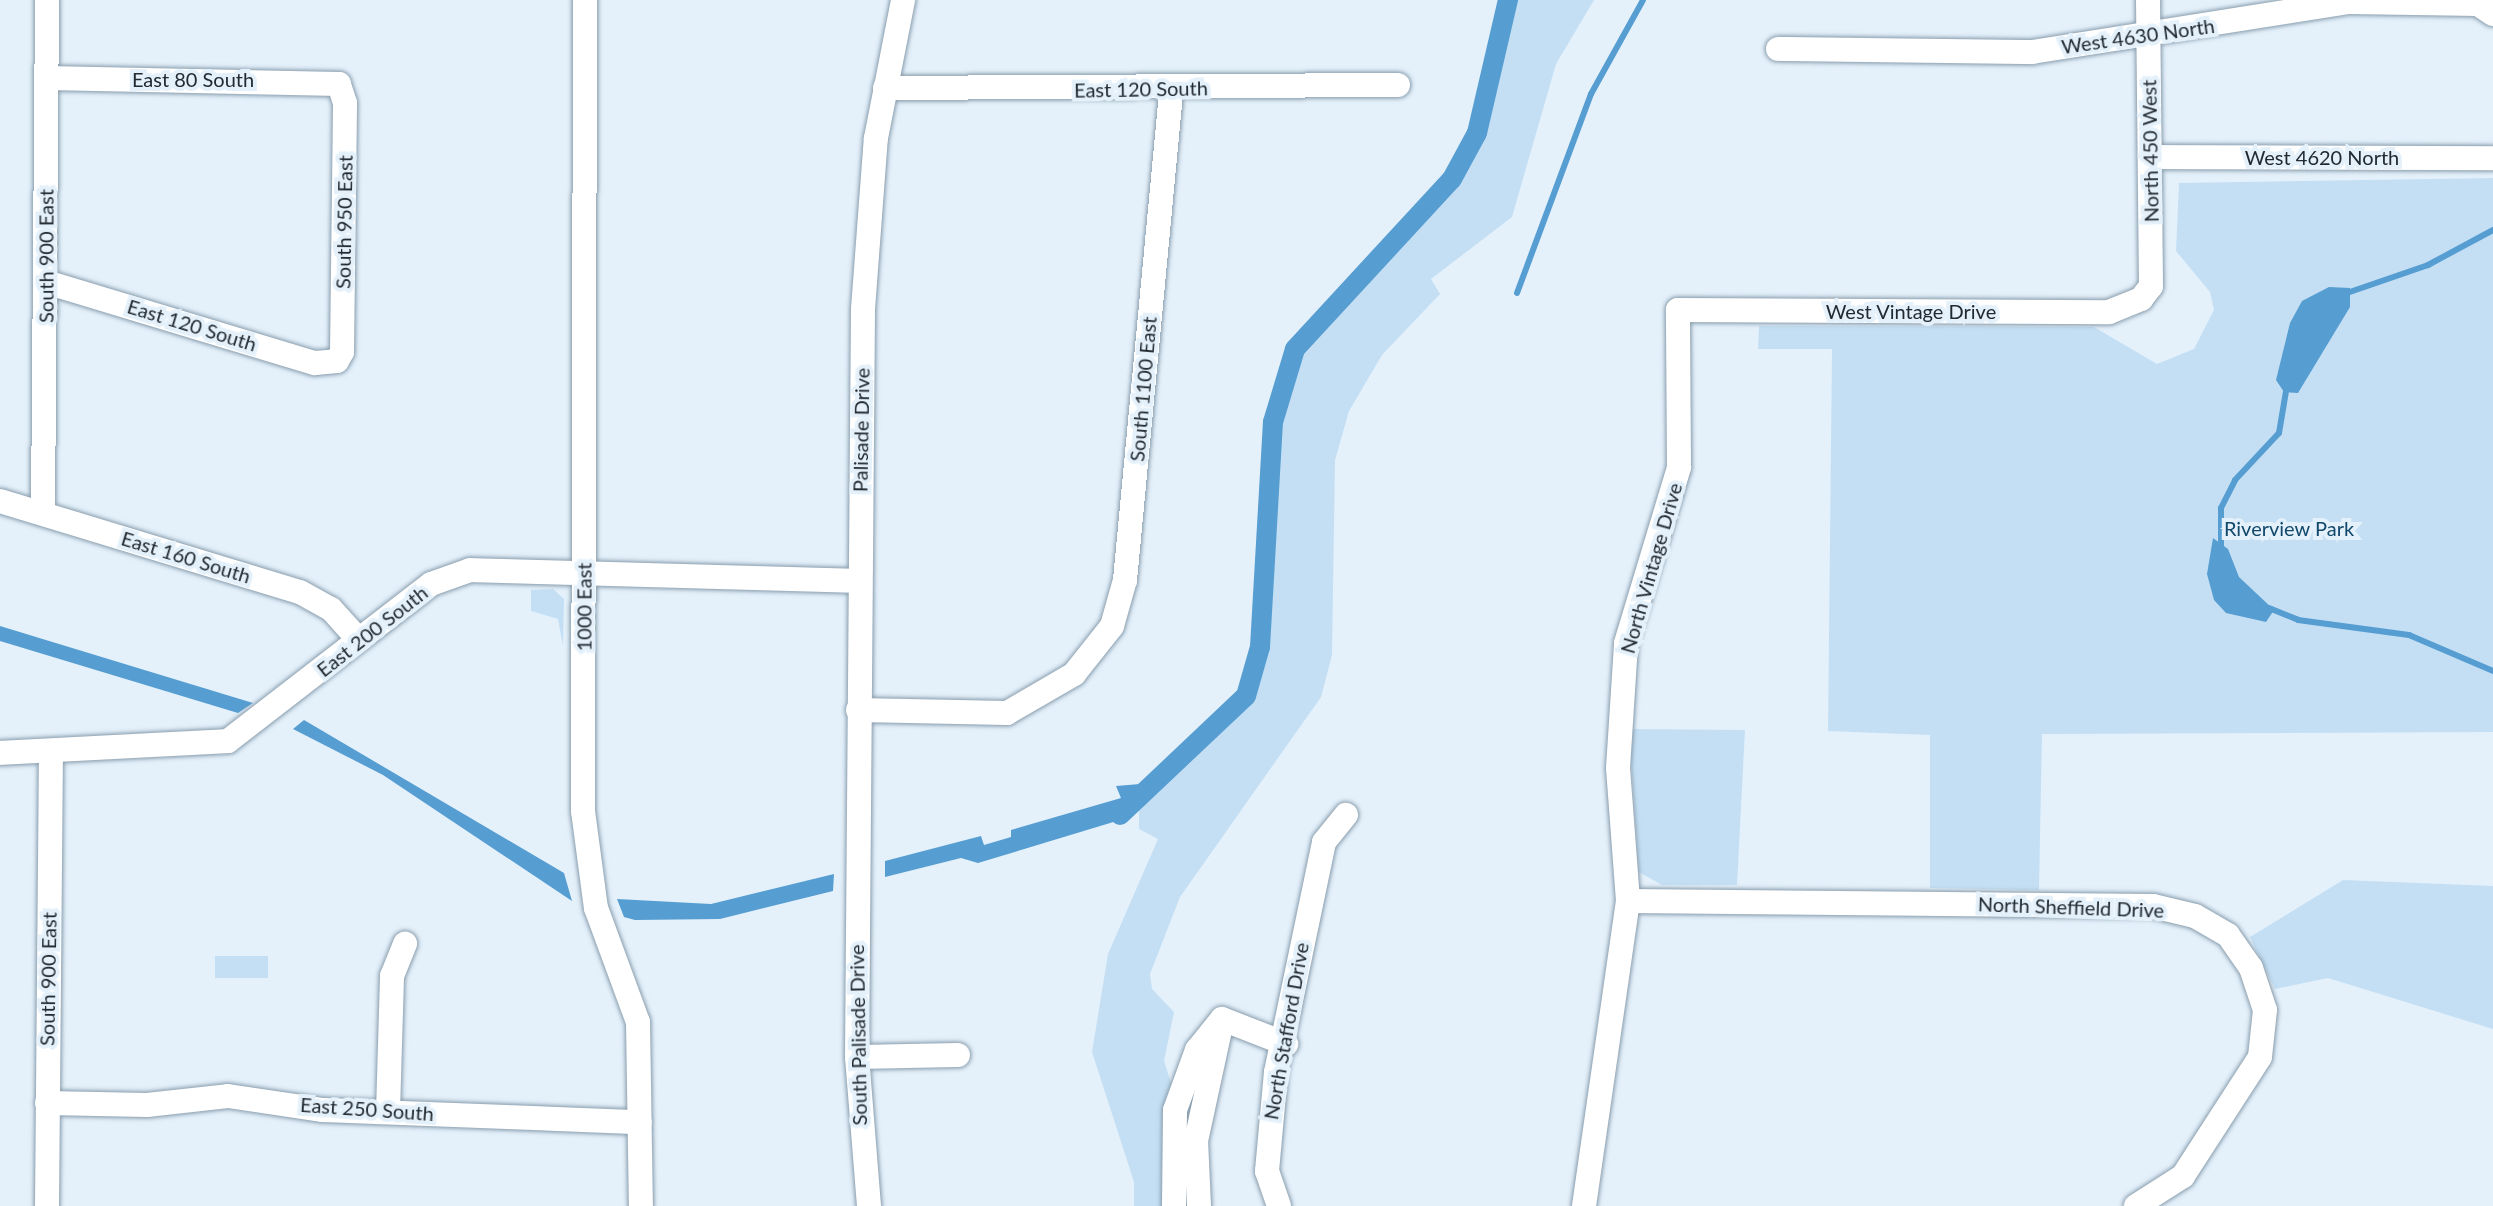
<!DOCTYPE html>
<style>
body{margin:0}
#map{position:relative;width:2493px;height:1206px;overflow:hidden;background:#e4f1fb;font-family:Lato,sans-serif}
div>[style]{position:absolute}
.green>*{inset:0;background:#c4dff4}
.water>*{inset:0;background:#569dd1}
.stream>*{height:6px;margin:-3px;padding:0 3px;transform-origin:3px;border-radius:3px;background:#569dd1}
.canal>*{height:20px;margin:-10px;padding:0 10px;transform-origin:10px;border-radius:10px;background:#569dd1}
.roads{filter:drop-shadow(0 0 2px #899dad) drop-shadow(0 0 2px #899dad)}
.minor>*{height:24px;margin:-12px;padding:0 12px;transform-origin:12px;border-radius:12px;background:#fff}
span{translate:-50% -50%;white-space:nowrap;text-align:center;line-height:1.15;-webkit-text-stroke:8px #e4f1fb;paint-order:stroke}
.street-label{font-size:20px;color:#222a31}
.park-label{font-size:20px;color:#12486b}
</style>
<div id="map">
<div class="green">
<div style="clip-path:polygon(1512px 0,1594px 0,1556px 64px,1512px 217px,1431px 279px,1440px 294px,1382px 355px,1349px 411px,1335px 460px,1332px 655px,1321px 697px,1180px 897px,1150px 974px,1152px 989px,1174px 1012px,1164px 1061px,1194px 1154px,1194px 1206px,1134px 1206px,1134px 1182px,1092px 1052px,1108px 954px,1158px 839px,1139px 829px,1139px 810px,1238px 712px,1260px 670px,1278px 424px,1298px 358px,1323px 320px,1458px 181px,1487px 112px)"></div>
<div style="clip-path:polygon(2493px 178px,2493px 732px,2042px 734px,2039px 890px,1930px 888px,1930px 735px,1828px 731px,1832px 349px,1758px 349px,1759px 326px,2094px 327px,2157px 364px,2194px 349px,2214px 310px,2210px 292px,2176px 251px,2179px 183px)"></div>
<div style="clip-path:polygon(553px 589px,564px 599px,563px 646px,558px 619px,531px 611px,531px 590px)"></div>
<div style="clip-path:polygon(1629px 729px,1745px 730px,1737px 885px,1662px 885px,1639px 872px)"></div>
<div style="clip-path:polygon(2343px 880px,2493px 886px,2493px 1029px,2328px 978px,2275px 989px,2250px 937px)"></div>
<div style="clip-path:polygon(215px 956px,268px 956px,268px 978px,215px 978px)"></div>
</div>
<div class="water">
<div style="clip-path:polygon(2329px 287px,2350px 288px,2350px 307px,2298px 393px,2284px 392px,2276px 380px,2290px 323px,2302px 301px)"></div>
<div style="clip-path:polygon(2213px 538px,2228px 549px,2239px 577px,2274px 610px,2266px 622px,2226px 613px,2214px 600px,2207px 574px)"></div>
<div style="clip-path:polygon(0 626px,128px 665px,253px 703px,238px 713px,0 641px)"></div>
<div style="clip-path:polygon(304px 720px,564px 873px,572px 901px,383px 775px,293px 729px)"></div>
<div style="clip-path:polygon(1140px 784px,1139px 810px,1120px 820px,978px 863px,961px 858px,885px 877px,885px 861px,981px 836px,984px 845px,1011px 837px,1011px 830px,1121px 798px,1116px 786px)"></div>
<div style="clip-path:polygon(834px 874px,833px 891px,720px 919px,635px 920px,624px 917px,617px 899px,711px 904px)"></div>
</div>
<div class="stream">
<div style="left:1517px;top:293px;width:212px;rotate:-69.6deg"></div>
<div style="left:1591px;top:94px;width:107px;rotate:-61deg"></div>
<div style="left:2344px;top:294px;width:89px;rotate:-19deg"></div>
<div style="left:2428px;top:265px;width:74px;rotate:-28.3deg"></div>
<div style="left:2221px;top:548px;width:40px;rotate:-90deg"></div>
<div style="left:2221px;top:508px;width:31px;rotate:-63deg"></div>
<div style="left:2235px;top:480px;width:64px;rotate:-46.9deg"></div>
<div style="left:2279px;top:433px;width:49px;rotate:-80.5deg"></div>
<div style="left:2269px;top:608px;width:31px;rotate:22deg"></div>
<div style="left:2298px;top:620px;width:112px;rotate:7.7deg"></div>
<div style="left:2409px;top:635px;width:91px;rotate:23.2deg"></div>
</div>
<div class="canal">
<div style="left:1120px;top:815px;width:173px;rotate:-43.4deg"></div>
<div style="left:1246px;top:696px;width:51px;rotate:-74.1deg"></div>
<div style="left:1260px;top:647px;width:225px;rotate:-86.7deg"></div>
<div style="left:1273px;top:422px;width:76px;rotate:-73.2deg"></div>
<div style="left:1295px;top:349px;width:231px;rotate:-47.3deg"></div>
<div style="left:1452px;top:179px;width:52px;rotate:-61.5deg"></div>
<div style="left:1477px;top:133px;width:137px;rotate:-76.9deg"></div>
</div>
<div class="roads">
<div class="minor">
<div style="left:585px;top:0;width:811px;rotate:90.14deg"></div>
<div style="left:583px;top:811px;width:98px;rotate:82.4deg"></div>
<div style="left:596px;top:908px;width:121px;rotate:69.8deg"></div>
<div style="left:638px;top:1022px;width:184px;rotate:89.1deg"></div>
<div style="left:1778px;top:49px;width:254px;rotate:0.7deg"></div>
<div style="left:2032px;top:52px;width:321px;rotate:-9deg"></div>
<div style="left:2349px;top:2px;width:129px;rotate:0.9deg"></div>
<div style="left:2478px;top:4px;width:18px;rotate:34deg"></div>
<div style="left:885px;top:88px;width:513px;rotate:-0.34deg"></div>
<div style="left:2151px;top:157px;width:342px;rotate:0.2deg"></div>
<div style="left:46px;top:282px;width:281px;rotate:16.8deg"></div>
<div style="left:315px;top:363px;width:22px;rotate:-5deg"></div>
<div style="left:337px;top:361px;width:10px;rotate:-61deg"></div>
<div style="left:342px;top:352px;width:249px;rotate:-89.3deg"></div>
<div style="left:345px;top:103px;width:20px;rotate:-108deg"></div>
<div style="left:339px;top:84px;width:292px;rotate:-178.8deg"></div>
<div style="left:0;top:501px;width:313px;rotate:16.9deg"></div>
<div style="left:300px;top:592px;width:35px;rotate:29deg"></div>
<div style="left:331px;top:609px;width:40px;rotate:48deg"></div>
<div style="left:43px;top:513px;width:513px;rotate:-89.55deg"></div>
<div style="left:858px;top:710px;width:149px;rotate:1.2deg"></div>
<div style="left:1007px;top:713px;width:78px;rotate:-30.2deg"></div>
<div style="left:1074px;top:674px;width:61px;rotate:-51.6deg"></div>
<div style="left:1112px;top:626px;width:48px;rotate:-74.2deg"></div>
<div style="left:1125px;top:580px;width:493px;rotate:-84.6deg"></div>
<div style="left:0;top:753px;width:228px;rotate:-3deg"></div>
<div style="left:228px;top:741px;width:257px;rotate:-37.7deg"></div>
<div style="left:431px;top:584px;width:41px;rotate:-19.7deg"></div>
<div style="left:470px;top:570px;width:389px;rotate:1.6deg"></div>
<div style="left:1628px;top:901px;width:525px;rotate:0.55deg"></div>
<div style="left:2153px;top:906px;width:43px;rotate:13.4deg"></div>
<div style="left:2195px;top:916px;width:38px;rotate:30deg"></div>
<div style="left:2228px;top:935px;width:40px;rotate:55.1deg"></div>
<div style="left:2251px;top:968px;width:44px;rotate:71.6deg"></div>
<div style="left:2265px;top:1010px;width:47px;rotate:96.1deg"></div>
<div style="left:2260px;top:1057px;width:142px;rotate:122.9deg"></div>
<div style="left:2183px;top:1176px;width:56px;rotate:147.4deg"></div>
<div style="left:1222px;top:1019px;width:69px;rotate:21.3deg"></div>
<div style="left:857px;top:1057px;width:101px;rotate:-1.1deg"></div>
<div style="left:47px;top:1103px;width:100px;rotate:1.1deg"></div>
<div style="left:147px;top:1105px;width:81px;rotate:-6.3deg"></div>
<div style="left:228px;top:1096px;width:96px;rotate:8.4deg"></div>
<div style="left:323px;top:1110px;width:317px;rotate:2.2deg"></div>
<div style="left:388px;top:1112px;width:136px;rotate:-88.3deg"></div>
<div style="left:392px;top:976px;width:35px;rotate:-68deg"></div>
<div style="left:47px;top:1206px;width:454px;rotate:-89.5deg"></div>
<div style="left:869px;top:1206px;width:149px;rotate:-94.6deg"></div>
<div style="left:857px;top:1057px;width:748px;rotate:-89.54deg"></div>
<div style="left:863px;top:309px;width:171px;rotate:-85.7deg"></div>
<div style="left:876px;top:138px;width:141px;rotate:-78.9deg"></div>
<div style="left:1174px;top:1206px;width:96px;rotate:-89.4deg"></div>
<div style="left:1175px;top:1110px;width:64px;rotate:-69.9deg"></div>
<div style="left:1197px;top:1050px;width:40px;rotate:-51deg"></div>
<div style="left:1199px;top:1206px;width:65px;rotate:-92.6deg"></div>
<div style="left:1196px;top:1141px;width:119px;rotate:-77.8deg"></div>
<div style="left:1279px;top:1206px;width:37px;rotate:-109deg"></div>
<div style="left:1267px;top:1171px;width:99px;rotate:-84.8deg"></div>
<div style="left:1276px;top:1072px;width:235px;rotate:-78.2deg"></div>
<div style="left:1324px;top:842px;width:35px;rotate:-51deg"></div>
<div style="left:1584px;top:1206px;width:308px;rotate:-81.8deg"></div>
<div style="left:1628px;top:901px;width:133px;rotate:-94.3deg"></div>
<div style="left:1618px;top:768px;width:125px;rotate:-86.3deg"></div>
<div style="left:1626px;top:643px;width:184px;rotate:-73.2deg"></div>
<div style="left:1679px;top:467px;width:157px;rotate:-90.4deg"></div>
<div style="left:1678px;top:310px;width:431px;rotate:0.3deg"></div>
<div style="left:2109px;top:312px;width:35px;rotate:-22deg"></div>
<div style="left:2141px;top:299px;width:16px;rotate:-52deg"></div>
<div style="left:2151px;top:286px;width:286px;rotate:-90.6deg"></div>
</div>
</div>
<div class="street-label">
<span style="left:2138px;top:36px;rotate:-8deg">West 4630 North</span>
<span style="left:193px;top:79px">East 80 South</span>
<span style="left:1141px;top:89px;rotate:-1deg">East 120 South</span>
<span style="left:2150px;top:151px;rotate:-91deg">North 450 West</span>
<span style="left:2322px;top:157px">West 4620 North</span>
<span style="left:344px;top:222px;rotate:-89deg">South 950 East</span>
<span style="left:46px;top:256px;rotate:-90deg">South 900 East</span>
<span style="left:1911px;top:311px">West Vintage Drive</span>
<span style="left:192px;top:325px;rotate:17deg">East 120 South</span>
<span style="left:1143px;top:389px;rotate:-85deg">South 1100 East</span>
<span style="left:861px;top:430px;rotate:-89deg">Palisade Drive</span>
<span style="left:186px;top:557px;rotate:17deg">East 160 South</span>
<span style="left:1651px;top:568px;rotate:-74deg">North Vintage Drive</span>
<span style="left:584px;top:607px;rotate:-90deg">1000 East</span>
<span style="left:372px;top:631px;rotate:-38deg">East 200 South</span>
<span style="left:2071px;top:907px;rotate:2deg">North Sheffield Drive</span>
<span style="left:48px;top:979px;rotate:-89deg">South 900 East</span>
<span style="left:1286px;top:1031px;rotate:-80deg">North Stafford Drive</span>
<span style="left:858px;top:1035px;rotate:-91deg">South Palisade Drive</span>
<span style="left:367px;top:1109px;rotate:4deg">East 250 South</span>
</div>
<div class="park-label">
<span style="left:2289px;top:528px">Riverview Park</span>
</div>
</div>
